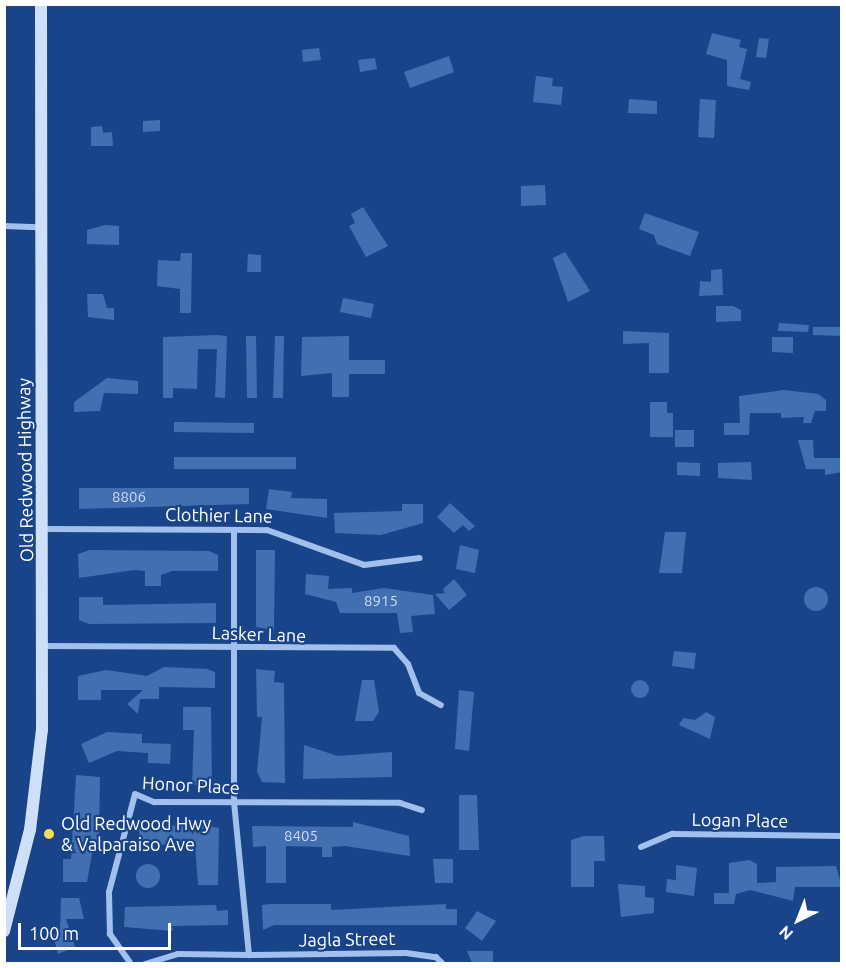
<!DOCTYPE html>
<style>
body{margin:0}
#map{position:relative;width:846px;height:968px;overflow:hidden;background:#194489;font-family:Ubuntu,sans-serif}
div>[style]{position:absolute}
.building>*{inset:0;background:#426eb2}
.round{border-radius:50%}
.street>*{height:6px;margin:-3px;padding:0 3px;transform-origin:3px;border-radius:3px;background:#a1c0ed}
.secondary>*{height:12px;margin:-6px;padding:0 6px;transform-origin:6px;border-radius:6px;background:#cedff9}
.dots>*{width:16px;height:16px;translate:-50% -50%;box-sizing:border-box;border:3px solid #194489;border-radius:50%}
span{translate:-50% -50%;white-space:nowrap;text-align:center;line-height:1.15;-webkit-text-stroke:4.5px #194489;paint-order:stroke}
.number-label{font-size:15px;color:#d0dbec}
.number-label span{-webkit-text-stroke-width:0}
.street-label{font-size:18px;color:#fff}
.poi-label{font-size:18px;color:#fff}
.left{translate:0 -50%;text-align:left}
.frame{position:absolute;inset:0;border:6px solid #fff;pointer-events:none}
.north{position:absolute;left:768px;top:890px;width:60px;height:60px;-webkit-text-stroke:4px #194489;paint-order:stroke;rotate:223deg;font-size:16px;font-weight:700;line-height:24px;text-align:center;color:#fff}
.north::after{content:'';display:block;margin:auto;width:21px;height:27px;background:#fff;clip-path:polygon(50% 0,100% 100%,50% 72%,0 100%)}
.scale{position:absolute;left:18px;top:923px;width:153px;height:27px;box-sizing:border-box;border:3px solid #fff;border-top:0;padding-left:8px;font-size:18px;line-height:21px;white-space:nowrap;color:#fff;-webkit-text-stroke:4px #194489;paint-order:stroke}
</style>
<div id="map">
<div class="building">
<div style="clip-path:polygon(712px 33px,741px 40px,739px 47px,747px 49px,740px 79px,751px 82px,749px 90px,727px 86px,727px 60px,706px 54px)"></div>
<div style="clip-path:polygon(759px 38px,769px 39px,766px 58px,756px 57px)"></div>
<div style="clip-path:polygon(319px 48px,321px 60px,303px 62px,302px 50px)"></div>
<div style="clip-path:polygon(449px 56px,454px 72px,410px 88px,404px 72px)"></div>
<div style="clip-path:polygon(375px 58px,377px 69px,360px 72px,358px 60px)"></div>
<div style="clip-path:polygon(536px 76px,553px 78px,552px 86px,563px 87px,561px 105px,533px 102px)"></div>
<div style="clip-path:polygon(629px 99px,657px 101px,657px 114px,628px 113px)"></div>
<div style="clip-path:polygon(700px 99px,716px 100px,714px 138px,698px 137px)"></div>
<div style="clip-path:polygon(160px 120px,160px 131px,143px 132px,143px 121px)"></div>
<div style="clip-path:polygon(102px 126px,103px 133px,112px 132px,113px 146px,91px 146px,91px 127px)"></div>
<div style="clip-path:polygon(545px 185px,546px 205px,521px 206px,521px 186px)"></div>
<div style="clip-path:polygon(363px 207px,388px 246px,366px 257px,349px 226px,355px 223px,351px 214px)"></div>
<div style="clip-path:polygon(645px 213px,699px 232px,690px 256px,657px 244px,654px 235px,639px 229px)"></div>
<div style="clip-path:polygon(105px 225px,119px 226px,119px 245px,87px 244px,87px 230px)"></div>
<div style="clip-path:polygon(565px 252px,590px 291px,568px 302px,553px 258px)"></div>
<div style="clip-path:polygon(181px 253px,192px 253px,191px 313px,180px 313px,180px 289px,157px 286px,158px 260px,180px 261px)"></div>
<div style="clip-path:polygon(248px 254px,261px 255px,261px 272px,247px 272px)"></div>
<div style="clip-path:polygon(722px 269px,723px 295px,699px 296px,700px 281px,711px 282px,711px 270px)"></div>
<div style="clip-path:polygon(87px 294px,103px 294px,107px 308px,114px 308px,114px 320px,88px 317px)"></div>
<div style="clip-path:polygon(343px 298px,374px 304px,371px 318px,340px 312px)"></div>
<div style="clip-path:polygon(716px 306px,733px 306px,741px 310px,741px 321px,716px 322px)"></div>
<div style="clip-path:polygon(779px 323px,809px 325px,808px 332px,778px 331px)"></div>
<div style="clip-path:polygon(813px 327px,842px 327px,842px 336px,813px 335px)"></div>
<div style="clip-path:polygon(623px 331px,669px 333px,669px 373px,649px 373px,649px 343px,623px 344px)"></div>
<div style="clip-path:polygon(217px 335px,227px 336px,225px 398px,215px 397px,217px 349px,198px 349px,197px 389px,173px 388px,173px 398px,163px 398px,163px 337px)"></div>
<div style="clip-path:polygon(246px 336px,256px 336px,257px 398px,247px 398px)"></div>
<div style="clip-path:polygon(275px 336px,284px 336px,283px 398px,273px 398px)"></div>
<div style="clip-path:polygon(349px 336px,349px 360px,385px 360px,385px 374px,349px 374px,349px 397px,332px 397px,332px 373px,301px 376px,302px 337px)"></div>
<div style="clip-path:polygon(772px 337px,793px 337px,793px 353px,772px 352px)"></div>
<div style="clip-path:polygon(107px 378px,138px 381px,138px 394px,104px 393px,100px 411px,74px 412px,74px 402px)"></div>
<div style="clip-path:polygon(784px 390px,818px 394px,826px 400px,826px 411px,815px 411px,811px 423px,803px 423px,804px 417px,781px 418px,781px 413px,750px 413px,749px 435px,724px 435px,724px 423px,740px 423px,739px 396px)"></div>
<div style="clip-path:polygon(650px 402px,667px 402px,667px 413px,673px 413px,673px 437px,650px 437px)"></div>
<div style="clip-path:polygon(174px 422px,254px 423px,254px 433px,174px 432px)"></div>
<div style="clip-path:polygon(675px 430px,694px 430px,694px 447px,675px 447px)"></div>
<div style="clip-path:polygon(798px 440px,813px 440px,814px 458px,842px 458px,842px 472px,825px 475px,825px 469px,806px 469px)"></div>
<div style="clip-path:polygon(174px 457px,296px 457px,296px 469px,174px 469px)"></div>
<div style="clip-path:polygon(677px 462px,700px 463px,700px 476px,677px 475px)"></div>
<div style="clip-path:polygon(751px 462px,752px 480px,718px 478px,718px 463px)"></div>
<div style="clip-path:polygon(79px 488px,249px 488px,249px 504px,79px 509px)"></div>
<div style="clip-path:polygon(269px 489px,292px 492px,291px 498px,327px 499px,327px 518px,266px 509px)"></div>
<div style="clip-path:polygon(450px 503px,475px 526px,469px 531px,463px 525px,454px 533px,437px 517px)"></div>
<div style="clip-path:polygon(402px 504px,423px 504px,423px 523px,381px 535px,335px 533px,334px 513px,402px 511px)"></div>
<div style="clip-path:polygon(665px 532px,686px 532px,682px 573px,659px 573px)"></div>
<div style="clip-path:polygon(460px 545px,479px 550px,475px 573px,456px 569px)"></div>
<div style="clip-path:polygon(90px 550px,209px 551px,218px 555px,218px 571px,172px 571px,161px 575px,161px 586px,145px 586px,145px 571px,134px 570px,79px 578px,78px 554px)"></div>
<div style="clip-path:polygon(256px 550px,275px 550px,274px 630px,256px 627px)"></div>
<div style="clip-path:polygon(306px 574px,329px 576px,328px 589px,352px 588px,352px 593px,384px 588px,433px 595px,435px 614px,411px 616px,413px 632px,400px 633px,397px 613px,340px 613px,336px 602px,305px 594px)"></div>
<div style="clip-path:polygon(454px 579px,467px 595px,449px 610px,435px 594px,445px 593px,443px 589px)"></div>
<div class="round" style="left:804px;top:587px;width:24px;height:24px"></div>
<div style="clip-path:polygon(79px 597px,103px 597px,103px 605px,216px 603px,216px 623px,89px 624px,79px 620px)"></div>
<div style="clip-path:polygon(674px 651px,696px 653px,694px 669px,672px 666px)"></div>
<div style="clip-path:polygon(164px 667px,207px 669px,215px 672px,215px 688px,159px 687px,159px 699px,140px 699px,138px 714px,127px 704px,143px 690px,101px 690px,101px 700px,78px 700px,78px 676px,106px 670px,147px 676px)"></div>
<div style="clip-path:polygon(256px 669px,275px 671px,274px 682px,284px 683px,285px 783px,262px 782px,257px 772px,262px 717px,257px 717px)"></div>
<div class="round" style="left:631px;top:680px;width:18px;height:18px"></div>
<div style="clip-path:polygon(362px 680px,374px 680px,379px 712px,373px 721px,355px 721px)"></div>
<div style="clip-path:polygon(459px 690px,474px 692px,469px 751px,455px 749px)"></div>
<div style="clip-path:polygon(183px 707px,211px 707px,212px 785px,192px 785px,194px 730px,183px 730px)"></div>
<div style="clip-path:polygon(706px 712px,715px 717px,710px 739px,679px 725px,683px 718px,695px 720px)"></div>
<div style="clip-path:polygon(107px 732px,142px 734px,142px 743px,171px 744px,170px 764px,148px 763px,148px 753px,117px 751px,89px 763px,81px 744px)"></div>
<div style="clip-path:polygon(304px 745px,338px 756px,392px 752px,392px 777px,303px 779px)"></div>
<div style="clip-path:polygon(76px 775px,100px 777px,99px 843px,94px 843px,87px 882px,63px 882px,63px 859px,71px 859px)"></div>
<div style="clip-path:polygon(459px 795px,477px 795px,479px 850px,459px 850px)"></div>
<div style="clip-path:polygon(353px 822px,409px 836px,410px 856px,345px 846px,332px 847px,332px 857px,322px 857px,322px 847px,286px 846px,286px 883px,266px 883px,266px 846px,253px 847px,252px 826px,353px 827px)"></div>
<div style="clip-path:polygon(196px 824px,219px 828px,218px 885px,198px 885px,195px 844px,140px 845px,139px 828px)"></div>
<div style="clip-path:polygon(584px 836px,604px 836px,605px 861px,594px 861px,594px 887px,571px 887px,571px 840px)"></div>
<div style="clip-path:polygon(433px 859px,453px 859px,453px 883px,435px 883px)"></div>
<div style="clip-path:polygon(749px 860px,757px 864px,757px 883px,776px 882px,776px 867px,836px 866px,842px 887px,795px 887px,793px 901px,750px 890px,736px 894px,734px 904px,714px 904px,714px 893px,729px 893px,729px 863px)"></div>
<div class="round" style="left:136px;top:864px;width:24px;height:24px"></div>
<div style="clip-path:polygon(676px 865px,697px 868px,694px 896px,666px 892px,667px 879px,676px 880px)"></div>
<div style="clip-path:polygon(618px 884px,645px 886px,645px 897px,654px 898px,654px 913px,621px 917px)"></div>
<div style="clip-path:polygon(61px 898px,79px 898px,84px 919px,66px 919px,75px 947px,58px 954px,53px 935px,60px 931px)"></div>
<div style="clip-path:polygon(271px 904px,331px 904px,331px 910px,446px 904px,446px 909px,457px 909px,457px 925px,274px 925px,263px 930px,262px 905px)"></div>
<div style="clip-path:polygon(216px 905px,217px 911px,228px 910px,228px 925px,172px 926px,173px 931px,124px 927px,125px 907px)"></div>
<div style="clip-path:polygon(477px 911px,496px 921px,482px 941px,465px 928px)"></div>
<div style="clip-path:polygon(467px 951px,493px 951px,493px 963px,472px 963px)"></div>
</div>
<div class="street">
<div style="left:4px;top:226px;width:34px;rotate:2deg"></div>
<div style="left:46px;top:529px;width:221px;rotate:0.3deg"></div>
<div style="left:267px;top:530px;width:103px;rotate:19.8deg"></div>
<div style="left:364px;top:565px;width:56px;rotate:-7.1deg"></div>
<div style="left:234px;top:530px;width:272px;rotate:90deg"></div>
<div style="left:234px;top:802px;width:154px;rotate:84.4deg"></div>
<div style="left:249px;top:955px;width:157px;rotate:-0.7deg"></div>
<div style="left:406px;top:953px;width:30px;rotate:8deg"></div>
<div style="left:436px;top:957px;width:10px;rotate:45deg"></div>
<div style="left:45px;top:646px;width:349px;rotate:0.3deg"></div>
<div style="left:394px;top:648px;width:21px;rotate:49deg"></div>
<div style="left:408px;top:664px;width:31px;rotate:69deg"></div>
<div style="left:419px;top:693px;width:25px;rotate:29deg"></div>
<div style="left:641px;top:847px;width:34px;rotate:-23deg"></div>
<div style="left:672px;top:834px;width:170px;rotate:0.7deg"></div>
<div style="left:131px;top:964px;width:37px;rotate:-125deg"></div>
<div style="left:110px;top:934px;width:42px;rotate:-91.4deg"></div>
<div style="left:109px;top:892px;width:101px;rotate:-75.1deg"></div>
<div style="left:135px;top:794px;width:21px;rotate:23deg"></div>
<div style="left:154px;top:802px;width:246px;rotate:0.2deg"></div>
<div style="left:400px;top:803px;width:23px;rotate:18deg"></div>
<div style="left:145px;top:964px;width:34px;rotate:-17deg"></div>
<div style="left:178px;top:954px;width:71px;rotate:0.8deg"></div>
</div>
<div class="secondary">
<div style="left:4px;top:931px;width:104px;rotate:-75.6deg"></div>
<div style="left:30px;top:830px;width:101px;rotate:-83.2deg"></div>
<div style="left:42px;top:730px;width:726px;rotate:-90.08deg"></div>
</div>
<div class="dots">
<div style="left:49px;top:834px;background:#ffd95e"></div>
</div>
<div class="number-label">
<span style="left:129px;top:497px">8806</span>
<span style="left:381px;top:601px">8915</span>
<span style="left:301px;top:836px">8405</span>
</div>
<div class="street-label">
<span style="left:25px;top:470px;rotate:-91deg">Old Redwood Highway</span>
<span style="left:219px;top:515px;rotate:1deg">Clothier Lane</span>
<span style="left:259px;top:634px;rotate:2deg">Lasker Lane</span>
<span style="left:191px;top:785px;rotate:3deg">Honor Place</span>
<span style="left:740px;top:820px;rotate:1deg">Logan Place</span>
<span style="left:347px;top:939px;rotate:-1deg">Jagla Street</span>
</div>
<div class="poi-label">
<span class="left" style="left:61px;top:834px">Old Redwood Hwy<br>&amp; Valparaiso Ave</span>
</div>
<div class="frame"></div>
<div class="north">N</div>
<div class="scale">100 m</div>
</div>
